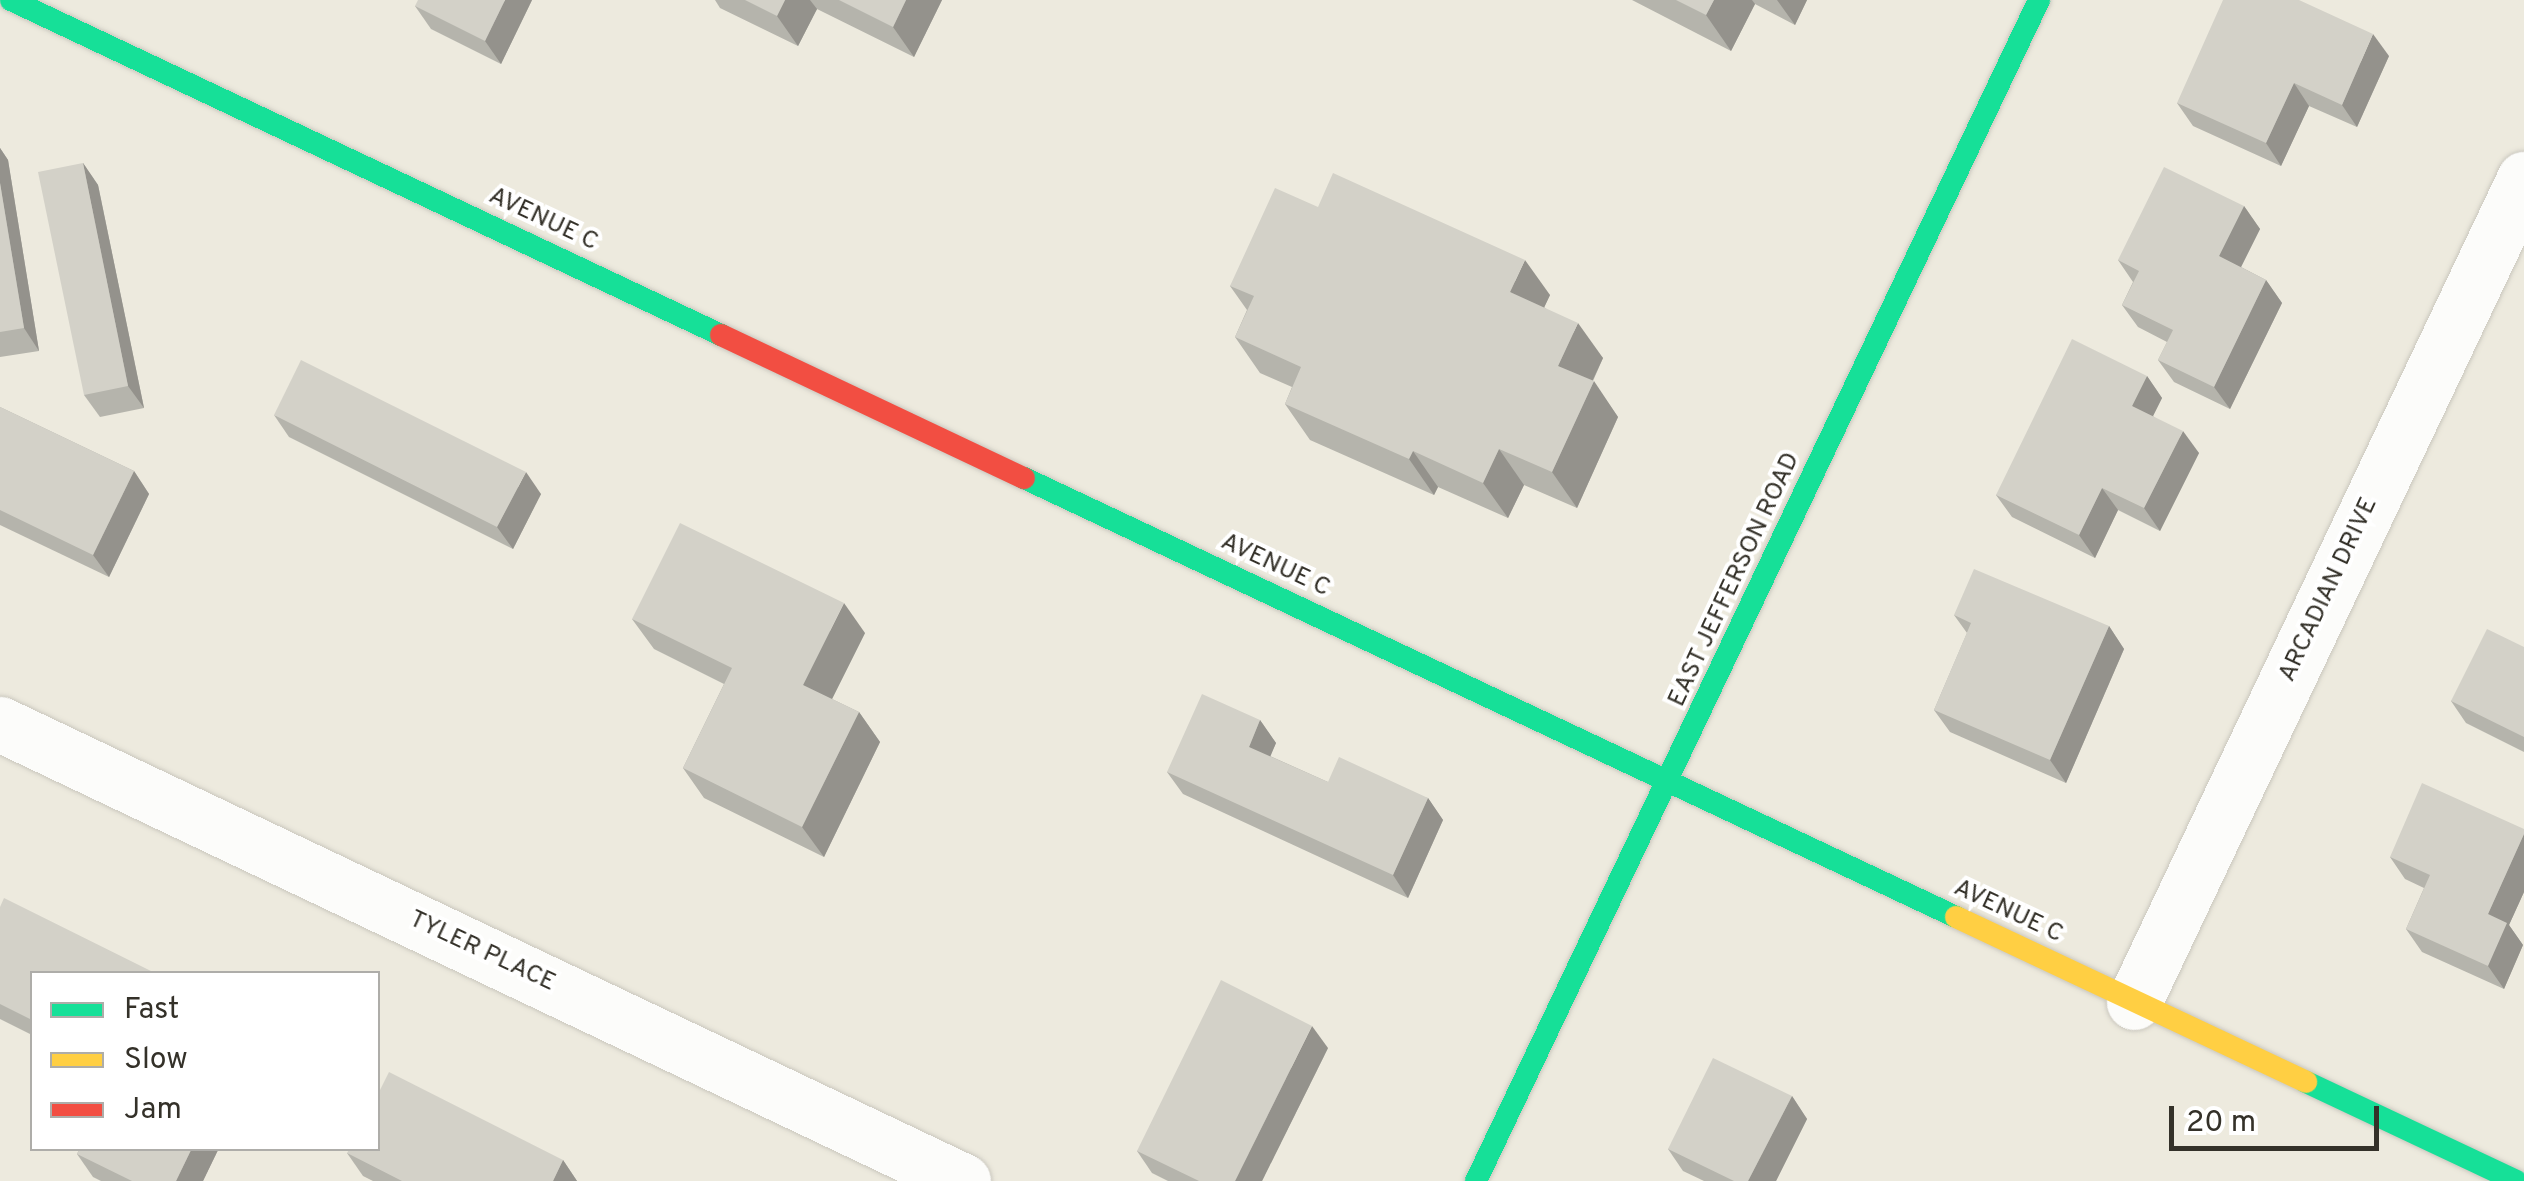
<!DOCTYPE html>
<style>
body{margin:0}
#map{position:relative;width:2524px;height:1181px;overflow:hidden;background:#edeade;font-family:Overpass,sans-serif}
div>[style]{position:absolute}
.roads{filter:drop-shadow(0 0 2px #cac7be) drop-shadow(0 0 2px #cac7be)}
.street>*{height:55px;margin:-27.5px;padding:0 27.5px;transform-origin:27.5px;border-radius:27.5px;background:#fcfcfa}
.fast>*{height:22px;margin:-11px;padding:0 11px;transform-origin:11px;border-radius:11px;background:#16e098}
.slow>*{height:22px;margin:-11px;padding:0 11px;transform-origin:11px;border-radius:11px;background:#ffcf43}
.jam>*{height:22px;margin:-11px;padding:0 11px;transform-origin:11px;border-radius:11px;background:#f24e42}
.wall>*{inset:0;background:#b5b4ac}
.shaded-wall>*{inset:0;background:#94928c}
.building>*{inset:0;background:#d3d1c8}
span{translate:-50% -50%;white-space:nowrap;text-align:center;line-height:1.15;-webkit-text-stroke:8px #fff;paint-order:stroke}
.street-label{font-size:25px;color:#343129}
.legend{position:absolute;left:30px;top:971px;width:350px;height:180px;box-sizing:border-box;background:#fff;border:2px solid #aeada9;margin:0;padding:12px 18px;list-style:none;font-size:30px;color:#343129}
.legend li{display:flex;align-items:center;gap:20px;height:50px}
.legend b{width:50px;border:2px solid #aeada9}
.scale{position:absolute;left:2169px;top:1106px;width:210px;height:45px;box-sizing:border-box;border:5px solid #343129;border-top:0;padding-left:12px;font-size:30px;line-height:35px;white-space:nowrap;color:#343129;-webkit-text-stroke:8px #fff;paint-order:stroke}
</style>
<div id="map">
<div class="roads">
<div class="street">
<div style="left:0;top:724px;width:1066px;rotate:25.39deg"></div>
<div style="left:2134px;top:1002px;width:911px;rotate:-64.64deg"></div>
</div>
<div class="fast">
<div style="left:11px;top:0;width:785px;rotate:25.26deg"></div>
<div style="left:1024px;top:478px;width:1030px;rotate:25.22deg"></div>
<div style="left:2306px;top:1082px;width:232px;rotate:25.2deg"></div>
<div style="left:1476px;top:1181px;width:1308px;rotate:-64.51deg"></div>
</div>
<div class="slow">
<div style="left:1956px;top:917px;width:387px;rotate:25.2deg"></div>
</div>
<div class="jam">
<div style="left:721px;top:335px;width:335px;rotate:25.3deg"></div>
</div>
</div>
<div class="wall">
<div style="clip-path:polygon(532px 0,501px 64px,431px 29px,415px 6px)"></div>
<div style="clip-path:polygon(715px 0,942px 0,914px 57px,817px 9px,798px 46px,720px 8px)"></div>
<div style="clip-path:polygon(1632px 0,1807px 0,1795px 25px,1755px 4px,1731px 51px)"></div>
<div style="clip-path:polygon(2389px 56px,2357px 127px,2309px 106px,2281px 166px,2193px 126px,2177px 103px)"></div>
<div style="clip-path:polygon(0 148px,8px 160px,39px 351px,0 357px)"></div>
<div style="clip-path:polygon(83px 163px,98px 185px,144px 408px,100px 417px,84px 395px)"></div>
<div style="clip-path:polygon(2244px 206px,2260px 229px,2241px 267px,2266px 280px,2282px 303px,2230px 409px,2174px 382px,2158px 360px,2167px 342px,2138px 327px,2122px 305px,2133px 282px,2118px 260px)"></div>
<div style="clip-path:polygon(1318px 207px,1550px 295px,1544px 307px,1603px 358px,1593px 381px,1618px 417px,1577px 508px,1524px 485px,1508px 518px,1438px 487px,1434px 495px,1310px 440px,1285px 404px,1292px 387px,1260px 373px,1235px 337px,1247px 310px,1230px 286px)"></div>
<div style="clip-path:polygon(2147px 376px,2162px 398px,2153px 416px,2199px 453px,2160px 531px,2118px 510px,2095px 558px,2012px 517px,1996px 495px)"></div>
<div style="clip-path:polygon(0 407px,134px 471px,149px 494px,109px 577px,0 525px)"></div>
<div style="clip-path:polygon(274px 415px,541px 494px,513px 549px,289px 437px)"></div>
<div style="clip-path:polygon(1954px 615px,2109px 626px,2124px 649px,2066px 783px,1950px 732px,1934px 710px,1967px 633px)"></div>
<div style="clip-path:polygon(632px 619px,865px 633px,832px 699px,859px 712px,880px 742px,824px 857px,704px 798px,683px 768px,724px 684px,654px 649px)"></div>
<div style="clip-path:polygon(2524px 647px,2524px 752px,2466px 723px,2451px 701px)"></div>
<div style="clip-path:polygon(1260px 720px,1276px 743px,1270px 756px,1328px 782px,1428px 798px,1443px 820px,1408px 898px,1183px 794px,1167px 772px)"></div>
<div style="clip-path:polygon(2524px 829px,2524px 892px,2509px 925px,2523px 945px,2504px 989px,2422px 952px,2406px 929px,2424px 888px,2405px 879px,2390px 857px)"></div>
<div style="clip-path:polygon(0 907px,32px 974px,32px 1035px,0 1019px)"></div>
<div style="clip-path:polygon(1328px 1048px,1262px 1181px,1168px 1181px,1152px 1173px,1137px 1151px)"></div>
<div style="clip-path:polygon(1792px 1096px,1807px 1119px,1776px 1181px,1704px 1181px,1683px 1171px,1668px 1149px)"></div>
<div style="clip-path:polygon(80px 1148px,219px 1148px,203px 1181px,101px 1181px,93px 1177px,77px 1154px)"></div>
<div style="clip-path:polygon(347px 1153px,563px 1160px,577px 1181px,373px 1181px,363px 1176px)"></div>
</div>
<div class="shaded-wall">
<div style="clip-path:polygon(505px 0,532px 0,501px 64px,485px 41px)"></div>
<div style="clip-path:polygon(785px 0,810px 0,817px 9px,798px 46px,777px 16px)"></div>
<div style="clip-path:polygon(906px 0,942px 0,914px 57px,893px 27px)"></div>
<div style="clip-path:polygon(1714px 0,1752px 0,1755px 4px,1731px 51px,1706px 15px)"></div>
<div style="clip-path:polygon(1777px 0,1807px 0,1795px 25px)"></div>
<div style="clip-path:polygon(2373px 34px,2389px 56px,2357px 127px,2342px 105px)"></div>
<div style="clip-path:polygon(2294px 83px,2309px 106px,2281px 166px,2266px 143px)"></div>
<div style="clip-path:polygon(0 148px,8px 160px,39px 351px,24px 328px,0 183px)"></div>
<div style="clip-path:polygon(83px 163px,98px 185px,144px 408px,128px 386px)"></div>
<div style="clip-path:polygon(2244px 206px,2260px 229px,2235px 279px,2219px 256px)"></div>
<div style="clip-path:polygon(1525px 260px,1550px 295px,1535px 327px,1510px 292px)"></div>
<div style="clip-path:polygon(2266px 280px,2282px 303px,2230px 409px,2214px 387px)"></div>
<div style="clip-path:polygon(1578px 323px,1603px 358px,1583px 401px,1558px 366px)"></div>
<div style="clip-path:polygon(2147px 376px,2162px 398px,2147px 428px,2132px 406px)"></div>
<div style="clip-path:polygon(1594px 381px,1618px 417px,1577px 508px,1552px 472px)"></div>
<div style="clip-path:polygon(2183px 431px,2199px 453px,2160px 531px,2144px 508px)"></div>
<div style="clip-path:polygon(1499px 449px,1524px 485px,1508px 518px,1483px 483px)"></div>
<div style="clip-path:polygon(1413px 451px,1438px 487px,1434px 495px,1409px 459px)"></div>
<div style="clip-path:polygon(134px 471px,149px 494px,109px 577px,93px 555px)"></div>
<div style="clip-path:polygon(526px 472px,541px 494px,513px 549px,497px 527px)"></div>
<div style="clip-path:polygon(2102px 488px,2118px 510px,2095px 558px,2079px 535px)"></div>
<div style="clip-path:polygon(844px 603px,865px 633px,824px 715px,803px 685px)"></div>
<div style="clip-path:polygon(2109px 626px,2124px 649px,2066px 783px,2050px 760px)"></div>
<div style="clip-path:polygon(859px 712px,880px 742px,824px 857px,802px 827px)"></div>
<div style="clip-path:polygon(1260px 720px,1276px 743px,1265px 769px,1249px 747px)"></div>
<div style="clip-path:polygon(1428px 798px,1443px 820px,1408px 898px,1393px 875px)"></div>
<div style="clip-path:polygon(2524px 834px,2524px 892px,2509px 925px,2523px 945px,2504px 989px,2488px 966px,2488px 914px)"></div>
<div style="clip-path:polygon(1312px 1026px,1328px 1048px,1262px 1181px,1235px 1181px)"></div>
<div style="clip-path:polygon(1792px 1096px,1807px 1119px,1776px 1181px,1748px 1181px)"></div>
<div style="clip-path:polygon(192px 1148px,219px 1148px,203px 1181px,176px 1181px)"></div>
<div style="clip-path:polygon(563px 1160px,577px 1181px,553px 1181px)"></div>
</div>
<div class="building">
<div style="clip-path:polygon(418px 0,505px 0,485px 41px,415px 6px)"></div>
<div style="clip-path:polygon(745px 0,785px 0,777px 16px)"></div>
<div style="clip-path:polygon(839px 0,906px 0,893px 27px)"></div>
<div style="clip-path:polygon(1676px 0,1714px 0,1706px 15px)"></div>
<div style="clip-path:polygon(2223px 0,2299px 0,2373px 34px,2342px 105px,2294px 83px,2266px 143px,2177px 103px)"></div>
<div style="clip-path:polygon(83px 163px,128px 386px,84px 395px,38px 172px)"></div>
<div style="clip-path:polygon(2164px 167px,2244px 206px,2219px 256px,2266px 280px,2214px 387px,2158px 360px,2173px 330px,2122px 305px,2139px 271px,2118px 260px)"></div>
<div style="clip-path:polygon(1333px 173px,1525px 260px,1510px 292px,1578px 323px,1558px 366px,1594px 381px,1552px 472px,1499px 449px,1483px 483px,1413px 451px,1409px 459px,1285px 404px,1301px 367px,1235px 337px,1254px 296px,1230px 286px,1275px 188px,1318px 207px)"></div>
<div style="clip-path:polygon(0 183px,24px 328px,0 332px)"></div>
<div style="clip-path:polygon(2072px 339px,2147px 376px,2132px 406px,2183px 431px,2144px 508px,2102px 488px,2079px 535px,1996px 495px)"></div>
<div style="clip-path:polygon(301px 360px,526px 472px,497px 527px,274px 415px)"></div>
<div style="clip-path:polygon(0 407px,134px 471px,93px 555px,0 510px)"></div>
<div style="clip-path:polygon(680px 523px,844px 603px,803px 685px,859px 712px,802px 827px,683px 768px,732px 668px,632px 619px)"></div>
<div style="clip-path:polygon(1974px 569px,2109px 626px,2050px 760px,1934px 710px,1971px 623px,1954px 615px)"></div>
<div style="clip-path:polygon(2487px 629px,2524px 647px,2524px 737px,2451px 701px)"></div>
<div style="clip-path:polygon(1202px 694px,1260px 720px,1249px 747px,1328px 782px,1339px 757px,1428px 798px,1393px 875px,1167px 772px)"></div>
<div style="clip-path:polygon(2422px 783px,2524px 829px,2524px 834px,2488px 914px,2507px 923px,2488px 966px,2406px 929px,2430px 875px,2390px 857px)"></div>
<div style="clip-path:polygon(4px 898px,157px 974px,32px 974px,32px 1020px,0 1004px,0 907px)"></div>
<div style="clip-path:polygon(1221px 980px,1312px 1026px,1235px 1181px,1199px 1181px,1137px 1151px)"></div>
<div style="clip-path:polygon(1713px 1058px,1792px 1096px,1748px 1181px,1734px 1181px,1668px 1149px)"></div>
<div style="clip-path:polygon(389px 1072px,563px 1160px,553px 1181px,402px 1181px,347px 1153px,350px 1148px,378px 1148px,378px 1094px)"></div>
<div style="clip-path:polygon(80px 1148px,192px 1148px,176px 1181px,132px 1181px,77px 1154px)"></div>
</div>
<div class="street-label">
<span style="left:543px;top:220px;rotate:25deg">AVENUE C</span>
<span style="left:1275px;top:566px;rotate:25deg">AVENUE C</span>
<span style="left:1735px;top:580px;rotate:-65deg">EAST JEFFERSON ROAD</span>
<span style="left:2329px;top:590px;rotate:-65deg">ARCADIAN DRIVE</span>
<span style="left:2008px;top:912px;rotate:25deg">AVENUE C</span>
<span style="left:482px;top:952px;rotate:25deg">TYLER PLACE</span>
</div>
<ul class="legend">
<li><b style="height:12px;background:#16e098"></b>Fast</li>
<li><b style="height:12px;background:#ffcf43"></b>Slow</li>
<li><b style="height:12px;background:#f24e42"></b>Jam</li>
</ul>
<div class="scale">20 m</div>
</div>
